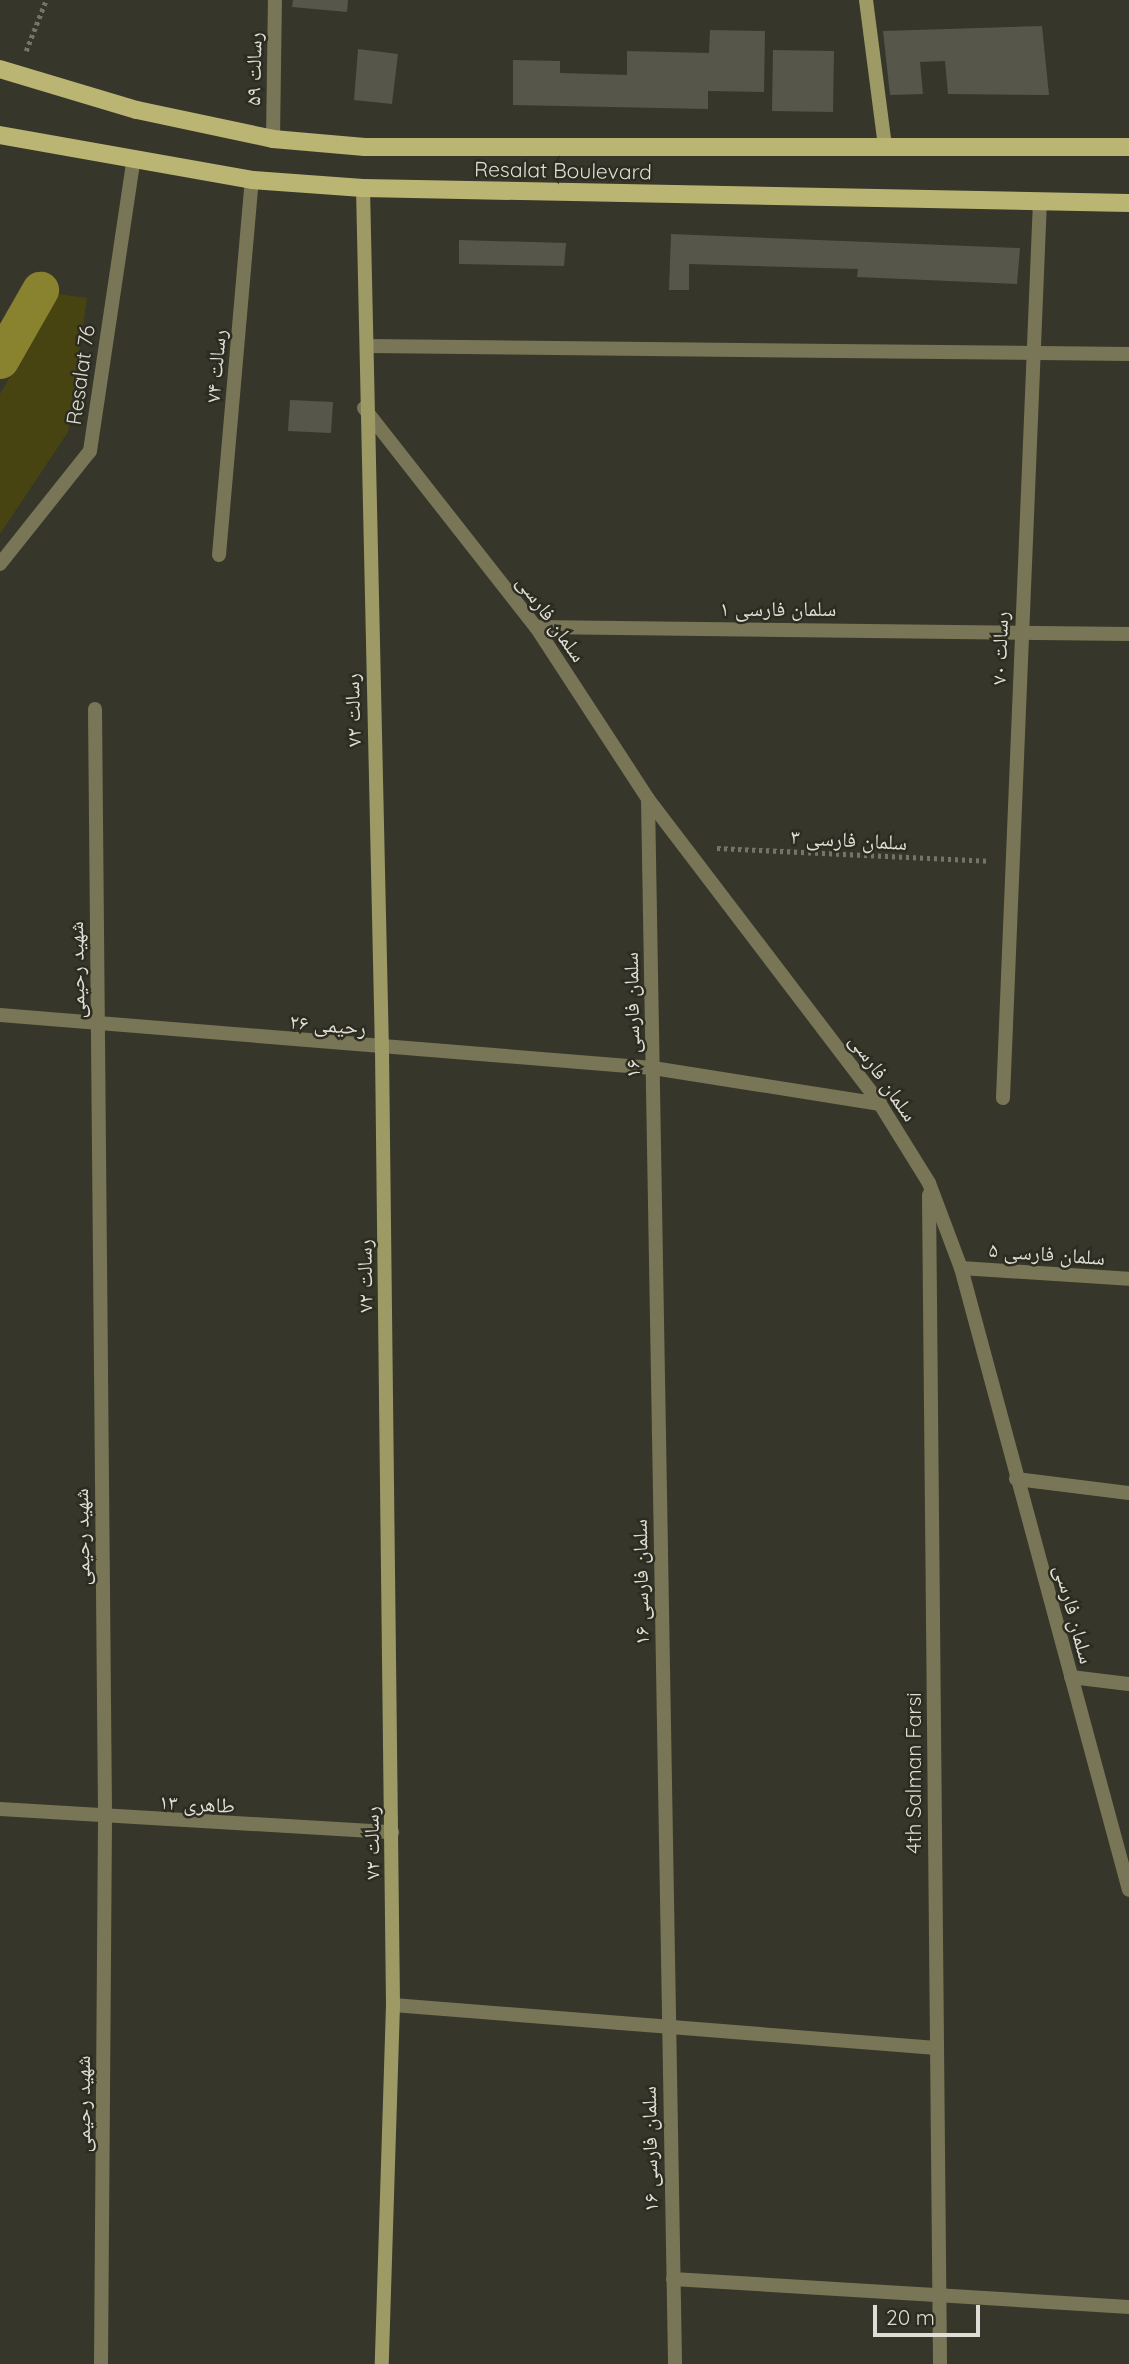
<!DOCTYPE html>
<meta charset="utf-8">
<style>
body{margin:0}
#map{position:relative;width:1129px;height:2364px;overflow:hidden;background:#37362a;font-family:Quicksand,"Noto Naskh Arabic",sans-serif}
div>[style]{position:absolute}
.green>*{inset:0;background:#474412}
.canal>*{height:37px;margin:-18.5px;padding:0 18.5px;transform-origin:18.5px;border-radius:18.5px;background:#898330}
.building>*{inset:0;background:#57564a}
.path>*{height:4.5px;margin-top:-2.25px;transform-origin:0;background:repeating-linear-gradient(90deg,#74746a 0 3.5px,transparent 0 7px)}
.street>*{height:14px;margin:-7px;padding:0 7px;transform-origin:7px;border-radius:7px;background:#787656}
.secondary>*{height:14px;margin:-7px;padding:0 7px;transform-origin:7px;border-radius:7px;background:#9d9a66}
.primary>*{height:18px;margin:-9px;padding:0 9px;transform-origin:9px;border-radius:9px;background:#bab572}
span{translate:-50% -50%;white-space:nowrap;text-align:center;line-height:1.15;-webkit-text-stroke:5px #2d2c20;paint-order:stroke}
.street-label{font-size:21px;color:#deded7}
.scale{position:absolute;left:873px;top:2305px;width:107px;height:32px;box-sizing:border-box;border:4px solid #deded7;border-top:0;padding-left:9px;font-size:21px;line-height:24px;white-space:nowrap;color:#deded7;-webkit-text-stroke:5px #2d2c20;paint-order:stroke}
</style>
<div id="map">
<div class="green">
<div style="clip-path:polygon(58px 294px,87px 298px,68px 432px,0 534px,0 394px)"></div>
</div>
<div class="canal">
<div style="left:0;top:360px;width:81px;rotate:-60.3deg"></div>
</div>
<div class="building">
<div style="clip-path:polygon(293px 0,348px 0,347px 12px,292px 7px)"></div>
<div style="clip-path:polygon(1042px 26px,1049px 95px,948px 94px,945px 61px,920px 62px,923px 94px,890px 95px,883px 31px)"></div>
<div style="clip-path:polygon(710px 30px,765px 31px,764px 92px,708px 91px,708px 109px,513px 105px,513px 60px,560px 61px,560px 73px,627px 75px,627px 51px,709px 53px)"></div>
<div style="clip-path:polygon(358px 49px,398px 54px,392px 104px,354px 100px)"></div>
<div style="clip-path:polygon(773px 50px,834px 51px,833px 112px,772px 111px)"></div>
<div style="clip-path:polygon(671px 234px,1020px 248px,1017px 284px,857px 277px,858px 269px,689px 264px,689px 290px,669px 290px)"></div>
<div style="clip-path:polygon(459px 240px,566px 243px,564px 266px,459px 264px)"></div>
<div style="clip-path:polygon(290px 400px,333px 402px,331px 433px,288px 431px)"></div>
</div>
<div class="path">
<div style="left:26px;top:51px;width:55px;rotate:-68.6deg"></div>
<div style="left:717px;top:848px;width:271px;rotate:2.7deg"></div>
</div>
<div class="street">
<div style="left:273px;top:139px;width:139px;rotate:-89.2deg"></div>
<div style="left:368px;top:346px;width:761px;rotate:0.6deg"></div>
<div style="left:364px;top:408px;width:278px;rotate:51.9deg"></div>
<div style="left:536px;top:627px;width:205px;rotate:56.9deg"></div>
<div style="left:648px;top:799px;width:383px;rotate:52.7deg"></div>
<div style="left:880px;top:1104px;width:93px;rotate:58.2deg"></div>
<div style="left:929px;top:1183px;width:91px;rotate:69.4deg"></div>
<div style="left:961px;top:1268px;width:644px;rotate:74.89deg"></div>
<div style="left:219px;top:555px;width:376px;rotate:-85deg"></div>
<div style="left:0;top:564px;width:144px;rotate:-51.5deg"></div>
<div style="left:90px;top:451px;width:292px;rotate:-81.5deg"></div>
<div style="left:536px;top:627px;width:593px;rotate:0.68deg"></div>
<div style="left:95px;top:709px;width:1111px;rotate:89.48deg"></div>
<div style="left:105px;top:1820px;width:544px;rotate:90.42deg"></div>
<div style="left:648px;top:799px;width:1565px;rotate:89.01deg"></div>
<div style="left:0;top:1015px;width:655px;rotate:4.64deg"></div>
<div style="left:653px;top:1068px;width:230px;rotate:9deg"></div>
<div style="left:1003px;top:1098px;width:899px;rotate:-87.64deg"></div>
<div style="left:929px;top:1195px;width:1169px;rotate:89.46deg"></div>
<div style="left:961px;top:1268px;width:168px;rotate:3.7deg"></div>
<div style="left:1016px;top:1479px;width:114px;rotate:7.1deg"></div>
<div style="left:1071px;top:1677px;width:58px;rotate:6.9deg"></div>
<div style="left:0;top:1809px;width:393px;rotate:3.4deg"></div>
<div style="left:393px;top:2005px;width:545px;rotate:4.53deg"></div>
<div style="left:673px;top:2279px;width:457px;rotate:3.5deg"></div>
</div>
<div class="secondary">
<div style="left:866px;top:0;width:148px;rotate:82.6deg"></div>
<div style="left:363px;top:188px;width:862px;rotate:88.74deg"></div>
<div style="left:382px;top:1050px;width:955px;rotate:89.34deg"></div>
<div style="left:393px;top:2005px;width:359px;rotate:91.8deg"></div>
</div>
<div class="primary">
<div style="left:0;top:69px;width:143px;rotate:16.7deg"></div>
<div style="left:137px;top:110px;width:139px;rotate:12deg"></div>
<div style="left:273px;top:139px;width:92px;rotate:5deg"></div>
<div style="left:365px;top:147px;width:764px"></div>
<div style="left:0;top:135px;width:256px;rotate:10.1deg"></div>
<div style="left:252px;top:180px;width:111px;rotate:4.1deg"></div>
<div style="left:363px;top:188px;width:766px;rotate:1.12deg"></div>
</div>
<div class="street-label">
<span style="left:253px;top:69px;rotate:-89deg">رسالت ۵۹</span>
<span style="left:563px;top:170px;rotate:1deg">Resalat Boulevard</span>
<span style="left:215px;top:366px;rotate:-85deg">رسالت ۷۴</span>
<span style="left:80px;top:375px;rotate:-82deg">Resalat 76</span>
<span style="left:778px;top:608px">سلمان فارسی ۱</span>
<span style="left:552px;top:618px;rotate:54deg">سلمان فارسی</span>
<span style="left:999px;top:648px;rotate:-88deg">رسالت ۷۰</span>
<span style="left:352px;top:710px;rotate:-92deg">رسالت ۷۲</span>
<span style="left:849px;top:839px;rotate:3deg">سلمان فارسی ۳</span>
<span style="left:76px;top:970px;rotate:-91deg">شهید رحیمی</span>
<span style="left:631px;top:1015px;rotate:-91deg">سلمان فارسی ۱۶</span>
<span style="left:328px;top:1024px;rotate:5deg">رحیمی ۲۶</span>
<span style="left:884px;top:1077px;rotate:55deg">سلمان فارسی</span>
<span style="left:1047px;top:1253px;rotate:4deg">سلمان فارسی ۵</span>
<span style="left:364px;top:1276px;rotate:-91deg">رسالت ۷۲</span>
<span style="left:81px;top:1537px;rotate:-91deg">شهید رحیمی</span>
<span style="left:640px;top:1582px;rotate:-91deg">سلمان فارسی ۱۶</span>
<span style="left:1075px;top:1614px;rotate:75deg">سلمان فارسی</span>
<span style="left:913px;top:1773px;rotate:-90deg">4th Salman Farsi</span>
<span style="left:197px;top:1803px;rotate:3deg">طاهری ۱۳</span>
<span style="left:371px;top:1843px;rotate:-91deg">رسالت ۷۲</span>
<span style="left:82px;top:2104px;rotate:-90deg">شهید رحیمی</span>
<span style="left:649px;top:2149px;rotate:-91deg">سلمان فارسی ۱۶</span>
</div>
<div class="scale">20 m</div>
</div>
